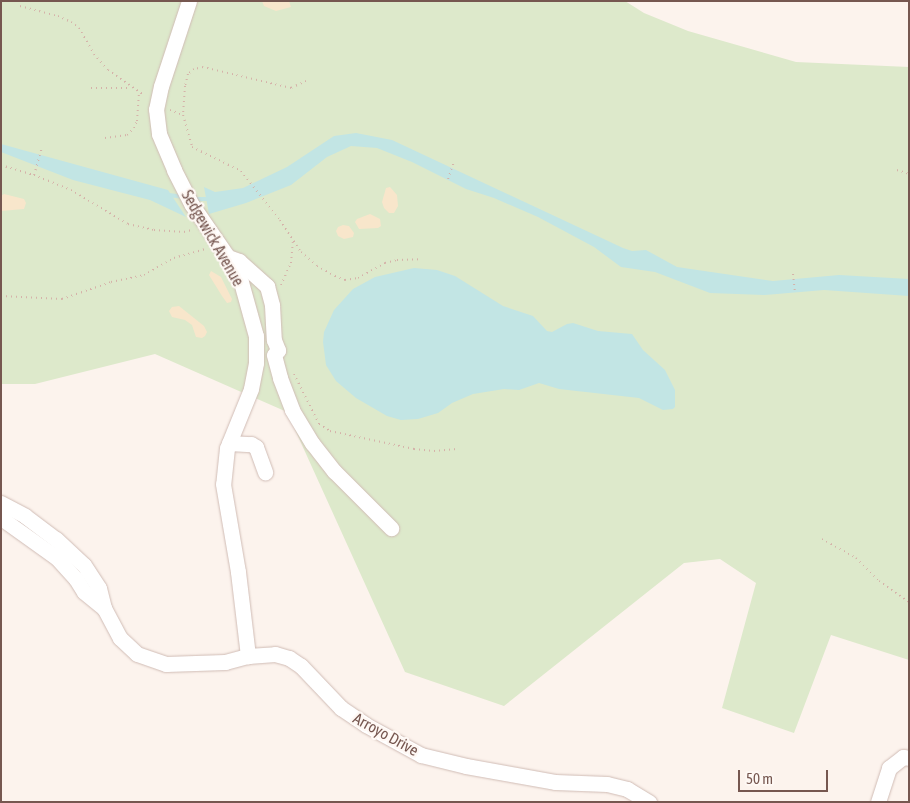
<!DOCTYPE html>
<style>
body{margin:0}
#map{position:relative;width:910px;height:803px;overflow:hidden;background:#fcf3ed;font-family:"Asap Condensed",sans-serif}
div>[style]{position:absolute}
.green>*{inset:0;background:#dde9cb}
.sand>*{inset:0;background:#f8e6cb}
.water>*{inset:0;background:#c2e5e4}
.stream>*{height:4px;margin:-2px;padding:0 2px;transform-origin:2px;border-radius:2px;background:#c2e5e4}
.path>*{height:2px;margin-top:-1px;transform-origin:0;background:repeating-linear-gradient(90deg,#d5b2a9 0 1px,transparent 0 5px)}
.roads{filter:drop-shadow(0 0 1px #d0bcb5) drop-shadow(0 0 1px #d0bcb5)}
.minor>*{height:15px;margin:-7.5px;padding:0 7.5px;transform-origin:7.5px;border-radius:7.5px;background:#fff}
span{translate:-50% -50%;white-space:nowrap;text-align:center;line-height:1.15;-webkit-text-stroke:4.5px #fef8f4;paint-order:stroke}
.street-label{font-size:16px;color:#765750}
.frame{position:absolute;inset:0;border:2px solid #765750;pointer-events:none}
.scale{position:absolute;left:738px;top:770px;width:90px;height:22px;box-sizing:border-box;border:2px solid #765750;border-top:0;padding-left:6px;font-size:15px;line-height:18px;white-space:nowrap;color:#765750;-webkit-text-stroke:4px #fef8f4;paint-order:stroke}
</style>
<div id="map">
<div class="green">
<div style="clip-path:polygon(1px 1px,625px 1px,644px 13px,688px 31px,796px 62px,909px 67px,909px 660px,831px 635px,794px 733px,722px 708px,756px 583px,720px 559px,684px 563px,504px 706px,405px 672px,287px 412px,155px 354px,35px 384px,1px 384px)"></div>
</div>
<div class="sand">
<div style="clip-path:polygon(262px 1px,289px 1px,291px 7px,276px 11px,264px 6px)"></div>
<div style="clip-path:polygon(390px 187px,397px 195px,398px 206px,394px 213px,389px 213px,384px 208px,382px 202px,386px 188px)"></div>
<div style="clip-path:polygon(4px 194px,24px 199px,26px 203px,24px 209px,1px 211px,1px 196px)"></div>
<div style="clip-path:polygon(370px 214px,380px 219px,381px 226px,378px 228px,359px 229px,355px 222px,357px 219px)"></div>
<div style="clip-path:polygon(343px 225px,349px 226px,354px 233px,353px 237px,344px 239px,338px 236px,336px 231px,338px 227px)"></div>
<div style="clip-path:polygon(211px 271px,221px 277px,232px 299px,231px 302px,227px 303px,222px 296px,209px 275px)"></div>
<div style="clip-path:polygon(179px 306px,204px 326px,207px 332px,205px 336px,202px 338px,196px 337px,192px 325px,185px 320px,172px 317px,169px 311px,172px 307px)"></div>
</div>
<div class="water">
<div style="clip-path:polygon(356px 133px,392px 140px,623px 248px,632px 251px,646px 250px,677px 267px,773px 281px,839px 275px,909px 279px,909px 296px,824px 290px,765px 295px,710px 293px,655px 272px,621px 267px,594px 247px,538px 217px,494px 198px,466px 189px,412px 162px,377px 148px,351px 146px,327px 157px,291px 185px,246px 203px,209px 214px,204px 187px,215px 192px,243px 188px,287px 167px,334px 136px)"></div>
<div style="clip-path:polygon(1px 144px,168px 190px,186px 217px,150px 200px,73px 180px,1px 152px)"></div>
<div style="clip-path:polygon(414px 268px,437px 270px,455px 276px,503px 306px,533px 316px,547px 331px,552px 332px,567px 324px,573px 323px,598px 331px,632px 334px,643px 350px,665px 370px,675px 390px,675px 407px,673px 409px,663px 410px,639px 398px,559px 389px,539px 383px,519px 390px,504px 389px,473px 394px,452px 403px,438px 413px,418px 419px,401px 420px,387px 416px,356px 398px,336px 381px,326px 365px,323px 342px,324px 332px,334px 310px,353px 289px,375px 277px)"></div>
</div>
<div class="stream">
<div style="left:169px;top:195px;width:15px;rotate:8deg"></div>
<div style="left:194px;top:199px;width:17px"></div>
</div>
<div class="path">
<div style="left:20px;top:6px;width:39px;rotate:15deg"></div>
<div style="left:58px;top:16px;width:14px;rotate:25deg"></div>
<div style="left:71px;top:22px;width:10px;rotate:37deg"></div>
<div style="left:79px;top:28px;width:30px;rotate:60deg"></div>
<div style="left:94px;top:54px;width:21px;rotate:49deg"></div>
<div style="left:108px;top:70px;width:44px;rotate:34.8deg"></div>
<div style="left:306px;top:81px;width:17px;rotate:155deg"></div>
<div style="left:291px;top:88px;width:90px;rotate:-166.6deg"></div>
<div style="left:203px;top:67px;width:9px;rotate:167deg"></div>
<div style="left:194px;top:69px;width:8px;rotate:140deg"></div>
<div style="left:188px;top:74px;width:12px;rotate:104deg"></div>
<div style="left:185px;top:86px;width:29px;rotate:94deg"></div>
<div style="left:183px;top:115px;width:33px;rotate:74deg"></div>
<div style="left:192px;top:147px;width:55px;rotate:26.1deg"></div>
<div style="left:241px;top:171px;width:63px;rotate:51.5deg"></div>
<div style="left:280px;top:220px;width:38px;rotate:57deg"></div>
<div style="left:301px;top:252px;width:21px;rotate:41deg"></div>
<div style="left:317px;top:266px;width:21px;rotate:29deg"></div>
<div style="left:335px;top:276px;width:11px;rotate:22deg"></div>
<div style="left:345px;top:280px;width:13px;rotate:-9deg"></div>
<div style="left:358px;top:278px;width:31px;rotate:-29deg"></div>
<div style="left:385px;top:263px;width:12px;rotate:-14deg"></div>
<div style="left:397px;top:260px;width:23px;rotate:-2deg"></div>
<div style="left:91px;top:88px;width:39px"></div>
<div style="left:170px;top:110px;width:14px;rotate:21deg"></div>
<div style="left:105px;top:138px;width:22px;rotate:-8deg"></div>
<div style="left:127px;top:135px;width:10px;rotate:-45deg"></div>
<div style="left:134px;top:128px;width:8px;rotate:-67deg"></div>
<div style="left:137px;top:121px;width:27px;rotate:-86deg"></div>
<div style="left:1px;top:165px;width:34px;rotate:17deg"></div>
<div style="left:34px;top:175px;width:40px;rotate:22deg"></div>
<div style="left:71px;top:190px;width:66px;rotate:30.8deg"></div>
<div style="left:128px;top:224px;width:27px;rotate:13deg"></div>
<div style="left:154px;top:230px;width:30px;rotate:4deg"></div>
<div style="left:184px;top:232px;width:8px;rotate:-14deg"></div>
<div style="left:897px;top:170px;width:13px;rotate:18deg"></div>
<div style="left:34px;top:175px;width:29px;rotate:-74deg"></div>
<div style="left:448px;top:179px;width:18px;rotate:-71deg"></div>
<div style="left:793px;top:274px;width:19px;rotate:84deg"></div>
<div style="left:281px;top:285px;width:24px;rotate:-66deg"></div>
<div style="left:291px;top:263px;width:21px;rotate:-85deg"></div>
<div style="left:1px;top:296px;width:61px;rotate:2.8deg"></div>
<div style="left:62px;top:299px;width:52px;rotate:-19.1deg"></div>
<div style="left:111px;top:282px;width:34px;rotate:-12deg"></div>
<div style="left:144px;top:275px;width:34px;rotate:-30deg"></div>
<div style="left:174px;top:258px;width:32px;rotate:-16deg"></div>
<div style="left:294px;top:374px;width:56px;rotate:63.4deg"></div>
<div style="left:319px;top:424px;width:13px;rotate:32deg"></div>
<div style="left:330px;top:431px;width:86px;rotate:12.1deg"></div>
<div style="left:414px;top:449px;width:20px;rotate:6deg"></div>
<div style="left:434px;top:451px;width:23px;rotate:-5deg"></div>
<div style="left:822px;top:539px;width:39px;rotate:29deg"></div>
<div style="left:856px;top:558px;width:33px;rotate:45deg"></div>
<div style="left:879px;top:581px;width:37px;rotate:35deg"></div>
</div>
<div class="roads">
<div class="minor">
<div style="left:189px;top:1px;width:89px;rotate:108.2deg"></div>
<div style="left:161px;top:86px;width:24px;rotate:102deg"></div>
<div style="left:156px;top:109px;width:25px;rotate:83deg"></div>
<div style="left:159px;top:134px;width:39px;rotate:67deg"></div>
<div style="left:174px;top:170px;width:39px;rotate:63deg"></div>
<div style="left:192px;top:205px;width:62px;rotate:55.5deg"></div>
<div style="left:227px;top:256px;width:30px;rotate:62deg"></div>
<div style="left:241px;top:282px;width:56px;rotate:74.5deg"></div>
<div style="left:256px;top:336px;width:27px;rotate:90deg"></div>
<div style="left:256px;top:363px;width:26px;rotate:101deg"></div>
<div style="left:251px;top:389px;width:64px;rotate:112.1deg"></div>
<div style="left:227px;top:448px;width:36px;rotate:96deg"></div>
<div style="left:223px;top:484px;width:89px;rotate:80.3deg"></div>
<div style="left:238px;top:572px;width:85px;rotate:83.2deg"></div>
<div style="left:228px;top:257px;width:12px;rotate:20deg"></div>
<div style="left:239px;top:261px;width:38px;rotate:42deg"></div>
<div style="left:267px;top:286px;width:20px;rotate:75deg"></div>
<div style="left:272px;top:305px;width:35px;rotate:87deg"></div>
<div style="left:274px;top:340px;width:11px;rotate:68deg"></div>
<div style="left:278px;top:350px;width:6px;rotate:129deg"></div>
<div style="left:274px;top:355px;width:24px;rotate:75deg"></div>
<div style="left:280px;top:378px;width:34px;rotate:69deg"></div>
<div style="left:292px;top:410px;width:39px;rotate:59deg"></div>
<div style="left:312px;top:443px;width:36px;rotate:52deg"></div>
<div style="left:334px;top:471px;width:81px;rotate:45deg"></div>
<div style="left:229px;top:443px;width:22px;rotate:3deg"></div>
<div style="left:251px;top:444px;width:6px;rotate:31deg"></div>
<div style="left:256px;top:447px;width:27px;rotate:70deg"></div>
<div style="left:1px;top:503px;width:27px;rotate:28deg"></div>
<div style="left:25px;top:516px;width:39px;rotate:37deg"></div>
<div style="left:56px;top:539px;width:38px;rotate:43deg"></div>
<div style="left:84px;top:565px;width:27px;rotate:57deg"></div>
<div style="left:99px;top:588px;width:21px;rotate:76deg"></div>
<div style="left:104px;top:608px;width:34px;rotate:62deg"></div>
<div style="left:120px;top:638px;width:23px;rotate:43deg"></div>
<div style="left:137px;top:654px;width:31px;rotate:19deg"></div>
<div style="left:166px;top:664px;width:59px;rotate:-1.9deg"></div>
<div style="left:225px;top:662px;width:24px;rotate:-15deg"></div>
<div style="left:248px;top:656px;width:27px;rotate:-4deg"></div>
<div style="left:275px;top:654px;width:15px;rotate:16deg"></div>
<div style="left:289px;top:658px;width:14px;rotate:34deg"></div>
<div style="left:301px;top:666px;width:58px;rotate:46.4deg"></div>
<div style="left:341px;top:708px;width:30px;rotate:34deg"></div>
<div style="left:366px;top:725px;width:63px;rotate:28.6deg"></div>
<div style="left:421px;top:755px;width:46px;rotate:13.7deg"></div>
<div style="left:466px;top:766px;width:90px;rotate:10.2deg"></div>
<div style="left:555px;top:782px;width:52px;rotate:2.2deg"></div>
<div style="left:607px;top:784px;width:21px;rotate:14deg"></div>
<div style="left:627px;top:789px;width:26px;rotate:31deg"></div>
<div style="left:1px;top:518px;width:69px;rotate:35.5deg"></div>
<div style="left:57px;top:558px;width:28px;rotate:48deg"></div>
<div style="left:76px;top:579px;width:15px;rotate:58deg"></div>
<div style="left:84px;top:592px;width:26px;rotate:39deg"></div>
<div style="left:878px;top:802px;width:36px;rotate:-72deg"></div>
<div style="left:889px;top:768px;width:18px;rotate:-38deg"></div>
<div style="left:903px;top:757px;width:6px;rotate:9deg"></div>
</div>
</div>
<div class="street-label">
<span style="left:213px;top:238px;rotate:60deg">Sedgewick Avenue</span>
<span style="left:386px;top:734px;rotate:29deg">Arroyo Drive</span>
</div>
<div class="frame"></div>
<div class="scale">50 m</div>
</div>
